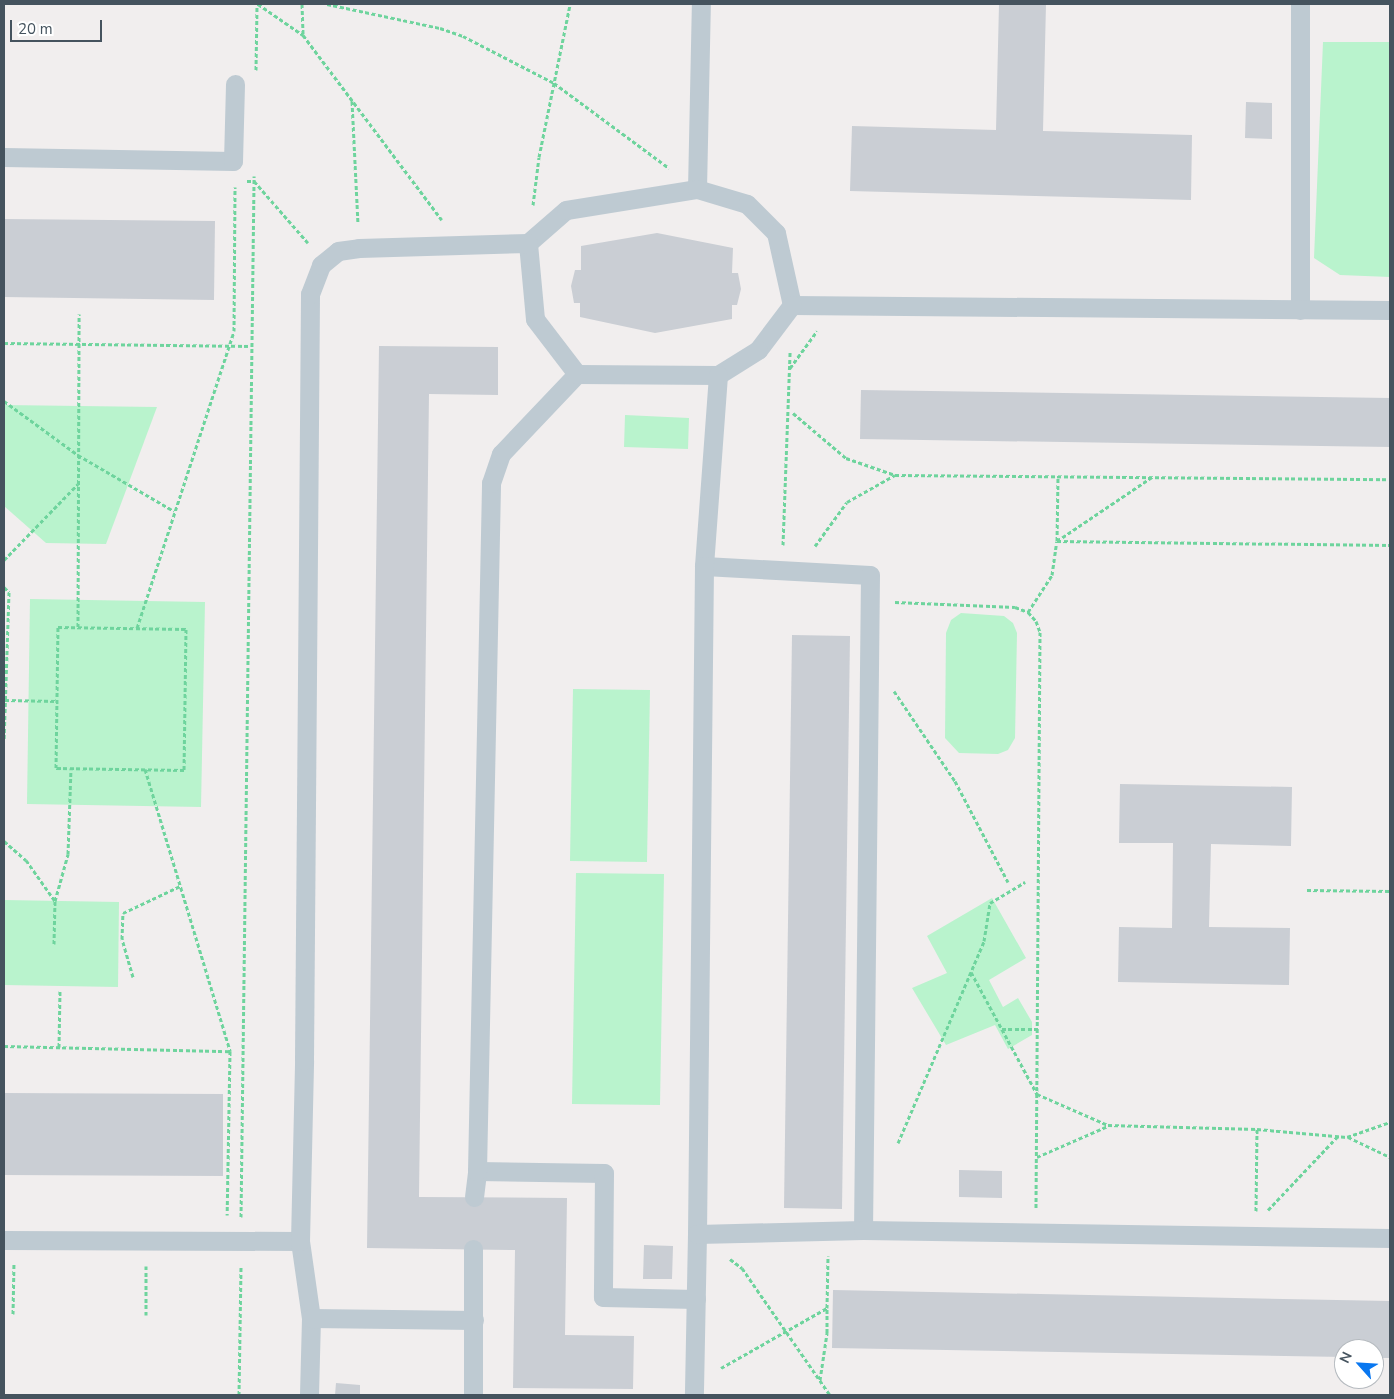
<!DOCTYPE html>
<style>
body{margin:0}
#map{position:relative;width:1394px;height:1399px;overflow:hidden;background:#f1eeee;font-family:"Nunito Sans",sans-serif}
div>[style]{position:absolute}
.green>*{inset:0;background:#b9f3cd}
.building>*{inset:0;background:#caced4}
.path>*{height:3px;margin-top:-1.5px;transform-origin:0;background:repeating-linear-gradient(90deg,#6ed49d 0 4px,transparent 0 6.5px)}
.lane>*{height:19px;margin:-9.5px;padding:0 9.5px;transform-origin:9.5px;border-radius:9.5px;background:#becad2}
span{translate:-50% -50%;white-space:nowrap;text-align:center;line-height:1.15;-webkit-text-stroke:4.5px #fff;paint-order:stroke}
.frame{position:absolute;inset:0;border:5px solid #45535e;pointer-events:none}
.north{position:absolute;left:1334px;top:1339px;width:50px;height:50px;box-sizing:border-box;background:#fff;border:1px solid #b5babf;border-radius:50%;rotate:296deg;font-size:14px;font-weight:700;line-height:20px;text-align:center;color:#45535e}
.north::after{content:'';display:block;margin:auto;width:18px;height:22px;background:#0977f0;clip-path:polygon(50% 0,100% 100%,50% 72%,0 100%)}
.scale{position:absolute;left:10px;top:20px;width:92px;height:22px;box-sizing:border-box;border:2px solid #45535e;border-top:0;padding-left:6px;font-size:15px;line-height:18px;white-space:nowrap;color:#45535e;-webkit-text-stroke:4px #fff;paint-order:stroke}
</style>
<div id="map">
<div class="green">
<div style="clip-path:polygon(1323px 42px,1390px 42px,1390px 277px,1340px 275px,1314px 258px)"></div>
<div style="clip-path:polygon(4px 405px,157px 407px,106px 544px,46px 543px,4px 506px)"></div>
<div style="clip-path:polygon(625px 415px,689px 418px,688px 449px,624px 447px)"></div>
<div style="clip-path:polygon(30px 599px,205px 602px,201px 807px,27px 804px)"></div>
<div style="clip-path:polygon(961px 613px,1004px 616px,1013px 623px,1017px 633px,1015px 738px,1008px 750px,998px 754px,959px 753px,945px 738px,946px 633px,951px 620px)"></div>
<div style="clip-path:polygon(573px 689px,650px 690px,647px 862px,570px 861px)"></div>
<div style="clip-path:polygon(576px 873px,664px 874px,660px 1105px,572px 1104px)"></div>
<div style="clip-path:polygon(992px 898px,1026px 958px,989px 980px,1003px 1007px,1018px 998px,1032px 1022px,1032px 1035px,1008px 1049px,995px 1025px,946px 1045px,912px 988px,947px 973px,927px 936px)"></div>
<div style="clip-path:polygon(4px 900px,119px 902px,118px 987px,4px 985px)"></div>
</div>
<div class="building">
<div style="clip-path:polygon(999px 4px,1046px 4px,1043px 131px,1192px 135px,1191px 200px,850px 191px,852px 126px,996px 130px)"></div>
<div style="clip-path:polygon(1246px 102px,1272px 103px,1272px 139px,1245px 138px)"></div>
<div style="clip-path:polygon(4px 219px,215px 221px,214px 300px,4px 297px)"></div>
<div style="clip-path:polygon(657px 233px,733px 248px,732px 273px,738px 273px,741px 289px,737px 305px,732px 305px,732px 319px,655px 333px,580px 317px,580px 303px,574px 303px,571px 286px,575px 270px,581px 270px,581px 246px)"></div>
<div style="clip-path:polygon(379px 346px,498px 347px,498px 395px,429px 394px,419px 1197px,567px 1198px,565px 1335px,634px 1336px,633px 1389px,513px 1388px,515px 1250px,367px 1248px)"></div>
<div style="clip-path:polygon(861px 390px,1390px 398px,1390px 447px,860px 439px)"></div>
<div style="clip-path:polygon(792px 635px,850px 636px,842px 1209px,784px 1208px)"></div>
<div style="clip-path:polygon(1120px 784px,1292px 787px,1291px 846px,1211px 844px,1209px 927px,1290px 928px,1289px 985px,1118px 982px,1119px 927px,1172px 928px,1173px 843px,1119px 843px)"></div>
<div style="clip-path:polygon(4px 1093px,223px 1094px,223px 1176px,4px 1175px)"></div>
<div style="clip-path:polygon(959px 1170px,1002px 1171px,1002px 1198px,959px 1197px)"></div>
<div style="clip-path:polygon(644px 1245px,673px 1246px,672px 1279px,643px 1279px)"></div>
<div style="clip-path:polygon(833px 1290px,1390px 1301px,1390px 1358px,1374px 1358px,1374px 1349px,1344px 1349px,1344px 1357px,832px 1348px)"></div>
<div style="clip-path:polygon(336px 1383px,360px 1385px,360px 1395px,335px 1395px)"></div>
</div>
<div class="path">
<div style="left:258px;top:4px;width:55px;rotate:34.6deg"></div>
<div style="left:303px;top:35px;width:231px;rotate:53.1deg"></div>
<div style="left:302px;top:4px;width:30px;rotate:88deg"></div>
<div style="left:327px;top:4px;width:116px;rotate:12deg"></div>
<div style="left:440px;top:28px;width:24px;rotate:19deg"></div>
<div style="left:463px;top:36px;width:102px;rotate:27.3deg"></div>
<div style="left:554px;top:83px;width:143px;rotate:36.5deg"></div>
<div style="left:256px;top:70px;width:66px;rotate:-89.1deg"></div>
<div style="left:352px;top:101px;width:123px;rotate:87.2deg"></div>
<div style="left:247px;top:181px;width:7px"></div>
<div style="left:254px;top:181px;width:82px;rotate:48.9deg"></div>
<div style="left:533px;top:205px;width:48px;rotate:-82.9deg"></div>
<div style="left:539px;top:157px;width:156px;rotate:-78.5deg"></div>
<div style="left:4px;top:343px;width:247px;rotate:0.7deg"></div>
<div style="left:790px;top:368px;width:46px;rotate:-53.9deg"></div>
<div style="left:4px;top:401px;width:92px;rotate:36.1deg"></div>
<div style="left:78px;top:455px;width:111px;rotate:30.3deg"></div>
<div style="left:793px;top:413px;width:70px;rotate:40.3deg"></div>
<div style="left:846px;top:458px;width:52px;rotate:19.1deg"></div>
<div style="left:895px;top:475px;width:495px;rotate:0.5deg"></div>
<div style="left:1057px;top:541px;width:333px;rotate:0.7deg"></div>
<div style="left:1057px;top:541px;width:115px;rotate:-34deg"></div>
<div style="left:783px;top:545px;width:194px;rotate:-87.9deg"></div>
<div style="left:815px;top:546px;width:54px;rotate:-54deg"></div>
<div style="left:847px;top:502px;width:55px;rotate:-29.4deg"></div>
<div style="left:4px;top:560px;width:106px;rotate:-45.8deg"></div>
<div style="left:4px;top:587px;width:7px;rotate:45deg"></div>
<div style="left:9px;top:592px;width:148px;rotate:91.9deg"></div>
<div style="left:895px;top:602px;width:120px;rotate:2.4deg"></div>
<div style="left:1015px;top:607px;width:14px;rotate:21deg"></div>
<div style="left:1028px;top:612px;width:12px;rotate:48deg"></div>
<div style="left:1036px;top:621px;width:12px;rotate:70deg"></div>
<div style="left:1040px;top:632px;width:576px;rotate:90.4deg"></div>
<div style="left:1028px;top:612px;width:44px;rotate:-57deg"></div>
<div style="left:1052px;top:575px;width:34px;rotate:-82deg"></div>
<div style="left:1057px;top:541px;width:64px;rotate:-89.1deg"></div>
<div style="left:58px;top:627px;width:128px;rotate:0.9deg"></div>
<div style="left:186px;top:629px;width:141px;rotate:90.8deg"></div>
<div style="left:184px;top:770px;width:128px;rotate:-179.1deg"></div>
<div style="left:56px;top:768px;width:141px;rotate:-89.2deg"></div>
<div style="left:78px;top:627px;width:313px;rotate:-89.8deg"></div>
<div style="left:137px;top:628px;width:312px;rotate:-71.9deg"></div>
<div style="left:234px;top:331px;width:144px;rotate:-89.6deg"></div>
<div style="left:894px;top:691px;width:109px;rotate:55.9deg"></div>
<div style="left:955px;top:781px;width:114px;rotate:62.3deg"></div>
<div style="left:5px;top:700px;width:52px;rotate:1.1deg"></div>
<div style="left:145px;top:769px;width:295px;rotate:73.2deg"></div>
<div style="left:230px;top:1051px;width:164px;rotate:91deg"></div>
<div style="left:4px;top:841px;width:29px;rotate:41deg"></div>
<div style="left:26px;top:860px;width:50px;rotate:54.7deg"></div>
<div style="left:1307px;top:890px;width:83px;rotate:0.7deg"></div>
<div style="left:54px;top:944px;width:43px;rotate:-88.7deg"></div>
<div style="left:55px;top:901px;width:49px;rotate:-74.5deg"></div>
<div style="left:68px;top:854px;width:86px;rotate:-88deg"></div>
<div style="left:971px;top:972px;width:139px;rotate:61.6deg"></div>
<div style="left:1037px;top:1094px;width:77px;rotate:23.6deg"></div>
<div style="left:1108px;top:1125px;width:149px;rotate:1.5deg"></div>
<div style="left:1257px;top:1129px;width:90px;rotate:5.1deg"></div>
<div style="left:1347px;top:1137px;width:46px;rotate:-19.2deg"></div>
<div style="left:133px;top:977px;width:40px;rotate:-106deg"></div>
<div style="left:122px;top:939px;width:26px;rotate:-88deg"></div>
<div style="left:123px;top:913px;width:63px;rotate:-25.3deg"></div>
<div style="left:1002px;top:1029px;width:36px"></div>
<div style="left:4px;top:1046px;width:226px;rotate:1.3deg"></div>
<div style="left:59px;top:1047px;width:56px;rotate:-89deg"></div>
<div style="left:1348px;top:1137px;width:47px;rotate:25.5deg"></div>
<div style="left:898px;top:1143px;width:220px;rotate:-66.9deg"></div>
<div style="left:984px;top:941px;width:38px;rotate:-81deg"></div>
<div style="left:990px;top:903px;width:41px;rotate:-31deg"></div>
<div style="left:1037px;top:1157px;width:77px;rotate:-23.6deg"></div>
<div style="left:1268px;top:1210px;width:102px;rotate:-46.6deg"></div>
<div style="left:1256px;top:1211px;width:82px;rotate:-89.3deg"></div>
<div style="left:241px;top:1217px;width:1041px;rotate:-89.28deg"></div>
<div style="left:730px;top:1259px;width:15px;rotate:37deg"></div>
<div style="left:742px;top:1268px;width:155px;rotate:55.3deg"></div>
<div style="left:13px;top:1314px;width:50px;rotate:-88.9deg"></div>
<div style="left:146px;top:1315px;width:49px;rotate:-90deg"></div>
<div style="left:721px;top:1368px;width:122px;rotate:-29.5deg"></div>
<div style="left:827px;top:1308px;width:52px;rotate:-88.9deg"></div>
<div style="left:820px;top:1380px;width:48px;rotate:-81.5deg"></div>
<div style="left:827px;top:1333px;width:25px;rotate:-90deg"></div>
<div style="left:239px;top:1395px;width:129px;rotate:-89.1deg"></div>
</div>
<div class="lane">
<div style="left:1300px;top:4px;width:306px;rotate:90deg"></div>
<div style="left:4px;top:157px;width:229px;rotate:1deg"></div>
<div style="left:233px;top:161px;width:77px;rotate:-88.5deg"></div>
<div style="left:697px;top:189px;width:185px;rotate:-88.8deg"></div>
<div style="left:792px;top:305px;width:598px;rotate:0.48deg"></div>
<div style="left:577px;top:374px;width:141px;rotate:0.4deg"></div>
<div style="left:704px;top:566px;width:166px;rotate:3.1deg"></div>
<div style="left:870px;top:575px;width:655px;rotate:90.61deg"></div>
<div style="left:477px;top:1171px;width:127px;rotate:0.9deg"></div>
<div style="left:604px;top:1173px;width:124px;rotate:90.5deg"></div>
<div style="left:603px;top:1297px;width:93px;rotate:1.2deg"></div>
<div style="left:474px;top:1197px;width:26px;rotate:-83deg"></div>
<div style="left:477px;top:1171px;width:688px;rotate:-88.83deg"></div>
<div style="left:491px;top:483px;width:31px;rotate:-71deg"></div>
<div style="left:501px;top:454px;width:110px;rotate:-46.5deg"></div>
<div style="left:577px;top:374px;width:69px;rotate:-127.4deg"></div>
<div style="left:535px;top:319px;width:76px;rotate:-95.3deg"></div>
<div style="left:528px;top:243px;width:50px;rotate:-41deg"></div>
<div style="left:566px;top:210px;width:133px;rotate:-9.1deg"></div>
<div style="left:697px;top:189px;width:52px;rotate:16.7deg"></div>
<div style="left:747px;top:204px;width:41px;rotate:45deg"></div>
<div style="left:776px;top:233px;width:74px;rotate:77.5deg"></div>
<div style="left:792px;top:305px;width:56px;rotate:127.1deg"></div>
<div style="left:758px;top:350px;width:47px;rotate:148deg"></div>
<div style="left:718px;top:375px;width:192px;rotate:94.2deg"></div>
<div style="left:704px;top:566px;width:668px;rotate:90.6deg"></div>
<div style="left:697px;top:1234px;width:161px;rotate:91.1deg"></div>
<div style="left:697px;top:1234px;width:166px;rotate:-1.4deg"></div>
<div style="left:863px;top:1230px;width:527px;rotate:0.87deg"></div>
<div style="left:4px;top:1240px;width:296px;rotate:0.2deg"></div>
<div style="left:300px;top:1241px;width:78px;rotate:81.9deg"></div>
<div style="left:311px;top:1318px;width:77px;rotate:91.5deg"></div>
<div style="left:300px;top:1241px;width:181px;rotate:-88.7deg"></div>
<div style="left:304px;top:1060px;width:766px;rotate:-89.55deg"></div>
<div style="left:310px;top:294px;width:31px;rotate:-69deg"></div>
<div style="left:321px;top:265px;width:22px;rotate:-39deg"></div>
<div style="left:338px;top:251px;width:21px;rotate:-8deg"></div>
<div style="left:359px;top:248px;width:169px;rotate:-1.7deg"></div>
<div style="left:311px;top:1318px;width:163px;rotate:0.7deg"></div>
<div style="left:473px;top:1395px;width:146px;rotate:-90deg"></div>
</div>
<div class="frame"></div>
<div class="north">N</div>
<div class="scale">20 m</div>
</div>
